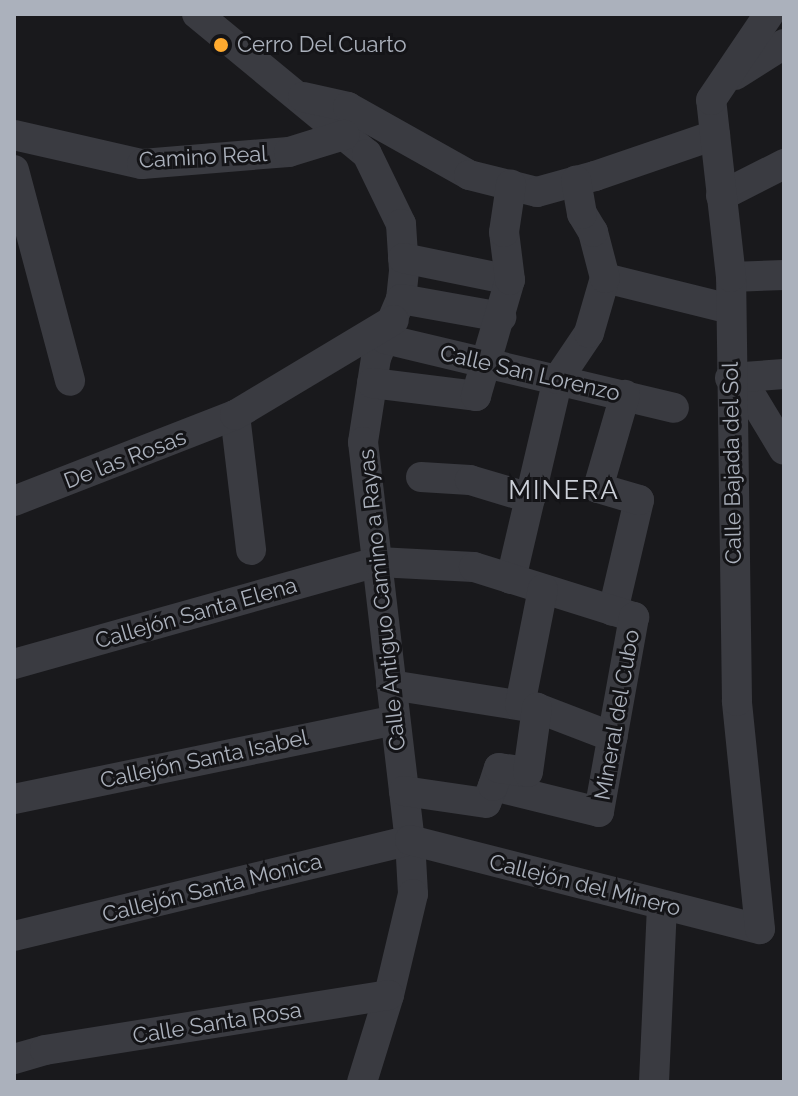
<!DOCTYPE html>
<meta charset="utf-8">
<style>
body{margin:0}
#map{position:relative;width:798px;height:1096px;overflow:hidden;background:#19191c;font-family:Raleway,sans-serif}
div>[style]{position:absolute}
.minor>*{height:30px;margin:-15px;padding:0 15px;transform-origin:15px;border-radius:15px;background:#3a3b41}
.dots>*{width:22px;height:22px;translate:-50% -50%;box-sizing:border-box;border:4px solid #141417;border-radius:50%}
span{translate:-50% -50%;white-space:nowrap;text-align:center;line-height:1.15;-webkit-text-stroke:6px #141417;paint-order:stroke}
.poi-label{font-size:22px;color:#abb1bc}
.left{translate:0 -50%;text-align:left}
.street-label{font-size:22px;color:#abb1bc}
.quarter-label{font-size:26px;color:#ccd0d8;letter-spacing:2px}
.frame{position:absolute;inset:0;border:16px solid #abb1bc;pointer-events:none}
</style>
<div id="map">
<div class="minor">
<div style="left:197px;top:14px;width:220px;rotate:39.5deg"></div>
<div style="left:367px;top:154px;width:78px;rotate:64.1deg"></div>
<div style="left:401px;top:224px;width:47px;rotate:86.3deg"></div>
<div style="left:404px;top:271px;width:28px;rotate:96deg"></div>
<div style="left:401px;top:299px;width:64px;rotate:113deg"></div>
<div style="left:376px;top:358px;width:85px;rotate:98.8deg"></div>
<div style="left:363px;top:442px;width:401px;rotate:83.3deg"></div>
<div style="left:410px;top:840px;width:54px;rotate:86.8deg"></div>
<div style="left:413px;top:894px;width:104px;rotate:103.4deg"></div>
<div style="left:389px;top:995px;width:91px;rotate:107.2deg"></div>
<div style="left:735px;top:75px;width:58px;rotate:-32.3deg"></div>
<div style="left:303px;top:97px;width:46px;rotate:12.5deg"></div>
<div style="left:348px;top:107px;width:139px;rotate:29.3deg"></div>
<div style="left:469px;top:175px;width:70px;rotate:14deg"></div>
<div style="left:537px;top:192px;width:60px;rotate:-15.4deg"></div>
<div style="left:595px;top:176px;width:127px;rotate:-18.9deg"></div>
<div style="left:14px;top:135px;width:131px;rotate:12.8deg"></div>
<div style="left:142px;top:164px;width:147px;rotate:-4.7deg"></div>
<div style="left:289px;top:152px;width:58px;rotate:-17.2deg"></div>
<div style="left:14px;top:170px;width:218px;rotate:75.1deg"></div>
<div style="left:721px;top:196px;width:71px;rotate:-26.9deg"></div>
<div style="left:403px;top:258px;width:109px;rotate:11.6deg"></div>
<div style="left:731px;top:277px;width:53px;rotate:-2.2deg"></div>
<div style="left:605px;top:278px;width:129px;rotate:13.9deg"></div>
<div style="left:401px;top:299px;width:102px;rotate:10.2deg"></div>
<div style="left:385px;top:339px;width:297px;rotate:13.4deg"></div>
<div style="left:740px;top:377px;width:85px;rotate:58.9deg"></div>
<div style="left:730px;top:378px;width:54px;rotate:-4.2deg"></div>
<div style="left:372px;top:383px;width:105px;rotate:7.1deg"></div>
<div style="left:476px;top:396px;width:121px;rotate:-73.7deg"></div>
<div style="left:510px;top:280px;width:48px;rotate:-97.1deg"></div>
<div style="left:504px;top:232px;width:48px;rotate:-81.5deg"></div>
<div style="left:235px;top:415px;width:136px;rotate:83.2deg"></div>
<div style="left:421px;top:477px;width:49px;rotate:3.5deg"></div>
<div style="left:470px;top:480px;width:63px;rotate:16.7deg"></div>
<div style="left:14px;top:501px;width:237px;rotate:-21.3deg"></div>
<div style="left:235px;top:415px;width:185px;rotate:-30.9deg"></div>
<div style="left:511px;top:579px;width:205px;rotate:-76.8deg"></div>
<div style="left:558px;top:379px;width:55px;rotate:-56deg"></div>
<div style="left:589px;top:333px;width:57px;rotate:-73.8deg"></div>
<div style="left:605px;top:278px;width:48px;rotate:-104.6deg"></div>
<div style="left:593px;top:232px;width:21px;rotate:-121deg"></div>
<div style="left:582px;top:214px;width:34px;rotate:-100deg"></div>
<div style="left:613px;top:611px;width:114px;rotate:-76.8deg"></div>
<div style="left:639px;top:500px;width:43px;rotate:-163.7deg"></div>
<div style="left:598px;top:488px;width:97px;rotate:-73.8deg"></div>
<div style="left:14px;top:664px;width:378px;rotate:-15.7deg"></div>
<div style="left:378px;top:562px;width:96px;rotate:3deg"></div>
<div style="left:474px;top:567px;width:168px;rotate:17.4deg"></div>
<div style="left:634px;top:617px;width:198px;rotate:100.2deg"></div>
<div style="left:599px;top:812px;width:109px;rotate:-166.2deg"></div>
<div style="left:493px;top:786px;width:18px;rotate:112deg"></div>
<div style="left:486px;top:803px;width:83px;rotate:-171.7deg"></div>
<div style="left:391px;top:685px;width:148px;rotate:9deg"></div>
<div style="left:537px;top:708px;width:81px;rotate:20.9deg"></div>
<div style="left:520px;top:705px;width:118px;rotate:-78.8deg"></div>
<div style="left:493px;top:786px;width:19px;rotate:-72deg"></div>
<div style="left:499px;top:768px;width:29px;rotate:8deg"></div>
<div style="left:528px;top:772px;width:65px;rotate:-82deg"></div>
<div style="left:14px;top:799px;width:388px;rotate:-11.7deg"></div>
<div style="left:14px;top:936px;width:407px;rotate:-13.6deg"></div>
<div style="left:410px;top:840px;width:361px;rotate:14.3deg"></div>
<div style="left:760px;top:929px;width:229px;rotate:-95.8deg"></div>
<div style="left:737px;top:701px;width:424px;rotate:-90.8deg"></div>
<div style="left:731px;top:277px;width:178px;rotate:-96.4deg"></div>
<div style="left:711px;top:100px;width:104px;rotate:-56deg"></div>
<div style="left:14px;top:1059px;width:32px;rotate:-16deg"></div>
<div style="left:45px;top:1050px;width:348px;rotate:-9.1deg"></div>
<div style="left:654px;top:1082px;width:177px;rotate:-87.4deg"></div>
</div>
<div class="dots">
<div style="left:221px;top:45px;background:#feaa2f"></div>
</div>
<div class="poi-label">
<span class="left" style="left:237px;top:45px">Cerro Del Cuarto</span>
</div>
<div class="street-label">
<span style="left:203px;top:157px;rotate:-3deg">Camino Real</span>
<span style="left:530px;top:373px;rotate:13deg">Calle San Lorenzo</span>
<span style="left:125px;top:459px;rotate:-21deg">De las Rosas</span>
<span style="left:732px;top:463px;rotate:-91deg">Calle Bajada del Sol</span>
<span style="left:382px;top:600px;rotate:-96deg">Calle Antiguo Camino a Rayas</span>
<span style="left:196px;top:613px;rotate:-16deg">Callejón Santa Elena</span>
<span style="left:617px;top:715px;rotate:-80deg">Mineral del Cubo</span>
<span style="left:204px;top:759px;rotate:-12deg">Callejón Santa Isabel</span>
<span style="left:585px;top:885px;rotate:14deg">Callejón del Minero</span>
<span style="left:212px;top:888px;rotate:-14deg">Callejón Santa Monica</span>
<span style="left:217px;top:1023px;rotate:-9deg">Calle Santa Rosa</span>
</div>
<div class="quarter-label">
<span style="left:564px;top:491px">MINERA</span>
</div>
<div class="frame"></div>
</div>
